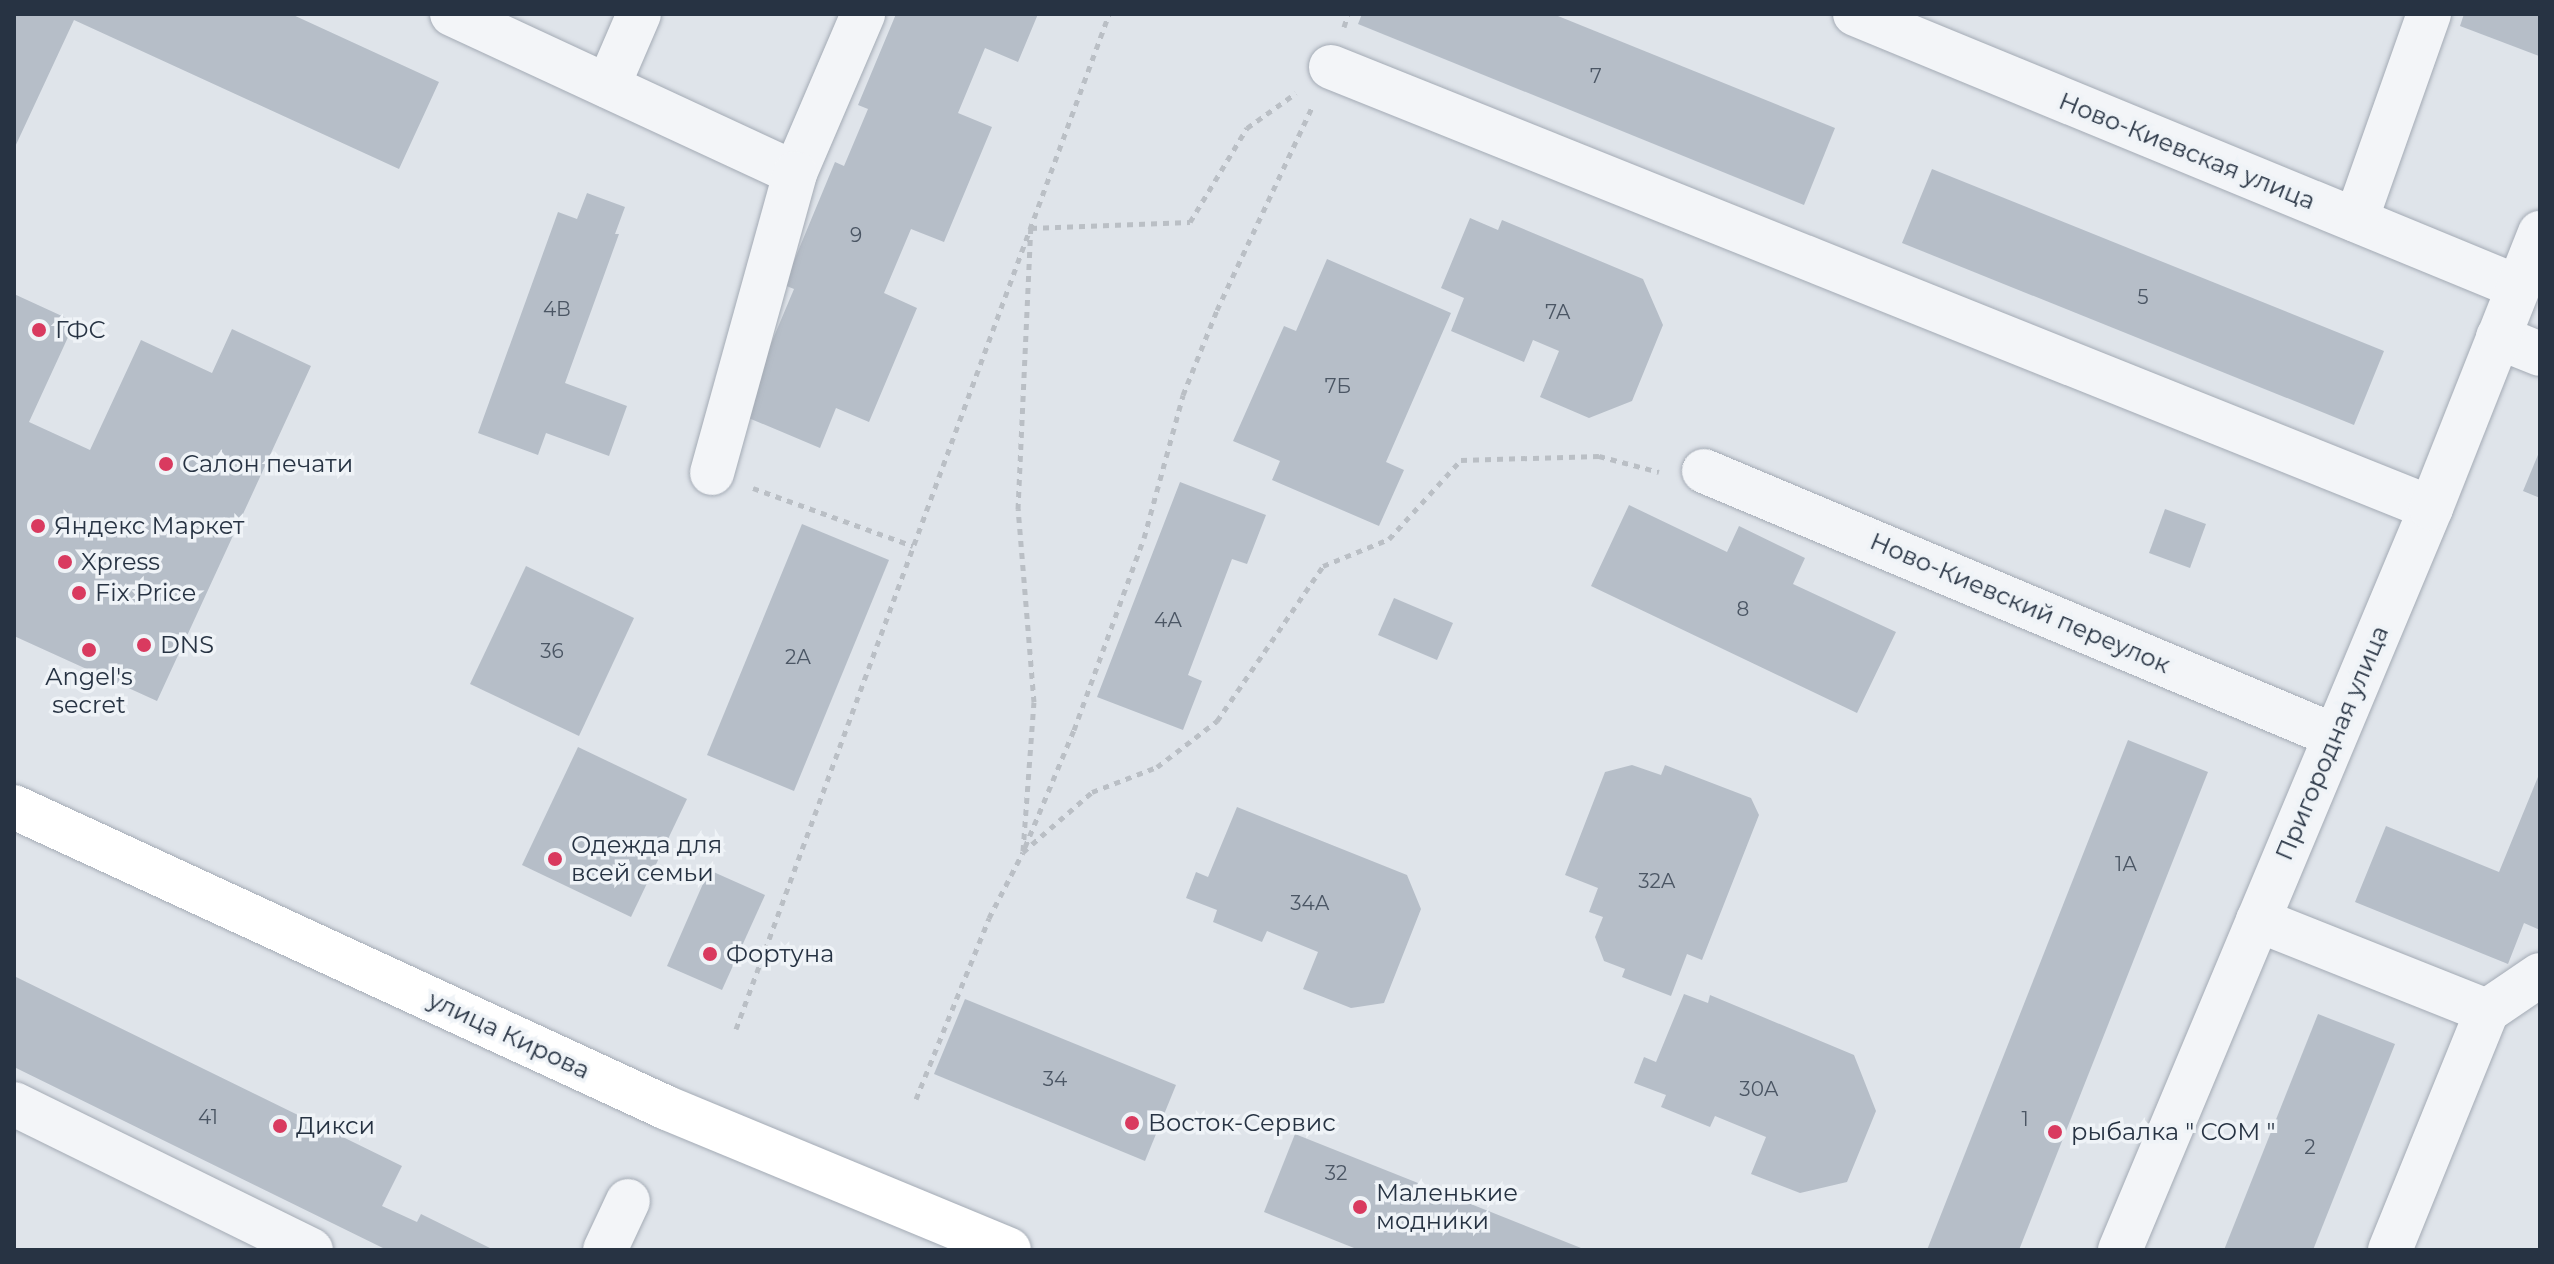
<!DOCTYPE html>
<meta charset="utf-8">
<style>
body{margin:0}
#map{position:relative;width:2554px;height:1264px;overflow:hidden;background:#dfe4ea;font-family:Montserrat,sans-serif}
div>[style]{position:absolute}
.building>*{inset:0;background:#b6bec8}
.path>*{height:5px;margin-top:-2.5px;transform-origin:0;background:repeating-linear-gradient(90deg,#babfc5 0 6px,transparent 0 12px)}
.roads{filter:drop-shadow(0 0 2px #a4abb5) drop-shadow(0 0 2px #a4abb5)}
.minor>*{height:44px;margin:-22px;padding:0 22px;transform-origin:22px;border-radius:22px;background:#f3f5f8}
.major>*{height:44px;margin:-22px;padding:0 22px;transform-origin:22px;border-radius:22px;background:#fff}
.dots>*{width:22px;height:22px;translate:-50% -50%;box-sizing:border-box;border:4px solid #eff3f7;border-radius:50%}
span{translate:-50% -50%;white-space:nowrap;text-align:center;line-height:1.15;-webkit-text-stroke:7px #eff3f7;paint-order:stroke}
.number-label{font-size:20px;color:#4b5664}
.number-label span{-webkit-text-stroke-width:0}
.street-label{font-size:24px;color:#273343}
.poi-label{font-size:24px;color:#273343}
.left{translate:0 -50%;text-align:left}
.frame{position:absolute;inset:0;border:16px solid #273343;pointer-events:none}
</style>
<div id="map">
<div class="building">
<div style="clip-path:polygon(14px 14px,291px 14px,439px 82px,399px 169px,74px 20px,14px 149px)"></div>
<div style="clip-path:polygon(896px 14px,1038px 14px,1018px 62px,985px 48px,958px 113px,992px 127px,944px 242px,911px 229px,884px 293px,917px 308px,869px 422px,836px 408px,820px 448px,732px 411px,760px 342px,770px 346px,794px 289px,784px 285px,835px 162px,844px 166px,868px 109px,858px 105px)"></div>
<div style="clip-path:polygon(1362px 14px,1553px 14px,1835px 128px,1804px 205px,1358px 24px)"></div>
<div style="clip-path:polygon(2464px 14px,2540px 14px,2539px 56px,2460px 26px)"></div>
<div style="clip-path:polygon(1932px 169px,2384px 351px,2354px 425px,1902px 243px)"></div>
<div style="clip-path:polygon(587px 193px,625px 207px,615px 234px,619px 234px,565px 383px,627px 406px,609px 456px,546px 433px,538px 455px,478px 433px,558px 212px,577px 219px)"></div>
<div style="clip-path:polygon(1470px 218px,1498px 230px,1502px 220px,1643px 279px,1663px 325px,1632px 401px,1589px 418px,1540px 397px,1559px 351px,1533px 340px,1524px 362px,1451px 331px,1464px 298px,1441px 288px)"></div>
<div style="clip-path:polygon(1327px 259px,1451px 313px,1386px 462px,1404px 470px,1379px 526px,1272px 480px,1280px 461px,1233px 441px,1284px 326px,1296px 331px)"></div>
<div style="clip-path:polygon(14px 294px,75px 322px,29px 422px,90px 450px,141px 340px,212px 373px,232px 329px,311px 366px,157px 701px,14px 636px)"></div>
<div style="clip-path:polygon(2540px 450px,2540px 498px,2523px 491px)"></div>
<div style="clip-path:polygon(1180px 482px,1266px 515px,1247px 564px,1232px 559px,1188px 675px,1202px 681px,1183px 730px,1097px 697px)"></div>
<div style="clip-path:polygon(1629px 505px,1727px 552px,1739px 526px,1805px 558px,1793px 584px,1896px 632px,1857px 713px,1591px 586px)"></div>
<div style="clip-path:polygon(2165px 509px,2206px 524px,2190px 568px,2149px 553px)"></div>
<div style="clip-path:polygon(802px 524px,889px 560px,794px 791px,707px 755px)"></div>
<div style="clip-path:polygon(526px 566px,634px 618px,579px 736px,470px 684px)"></div>
<div style="clip-path:polygon(1394px 598px,1453px 623px,1437px 660px,1378px 635px)"></div>
<div style="clip-path:polygon(2128px 740px,2208px 772px,2019px 1250px,1927px 1250px)"></div>
<div style="clip-path:polygon(578px 747px,687px 799px,631px 917px,522px 865px)"></div>
<div style="clip-path:polygon(1632px 765px,1661px 775px,1665px 765px,1751px 798px,1759px 815px,1702px 960px,1687px 954px,1671px 996px,1622px 977px,1625px 969px,1604px 961px,1595px 937px,1603px 917px,1589px 912px,1598px 888px,1565px 875px,1605px 772px)"></div>
<div style="clip-path:polygon(2540px 772px,2540px 930px,2524px 923px,2508px 964px,2355px 902px,2386px 826px,2499px 872px)"></div>
<div style="clip-path:polygon(1237px 807px,1407px 875px,1421px 909px,1384px 1003px,1351px 1008px,1303px 989px,1318px 952px,1267px 931px,1262px 942px,1213px 922px,1217px 910px,1186px 898px,1196px 872px,1208px 877px)"></div>
<div style="clip-path:polygon(709px 870px,765px 895px,722px 990px,667px 966px)"></div>
<div style="clip-path:polygon(14px 976px,402px 1166px,382px 1206px,417px 1222px,421px 1214px,494px 1250px,387px 1250px,14px 1067px)"></div>
<div style="clip-path:polygon(1684px 994px,1708px 1003px,1710px 995px,1854px 1055px,1876px 1111px,1847px 1182px,1800px 1193px,1751px 1174px,1766px 1137px,1715px 1116px,1710px 1127px,1661px 1107px,1666px 1095px,1634px 1083px,1644px 1057px,1656px 1062px)"></div>
<div style="clip-path:polygon(965px 999px,1176px 1085px,1145px 1161px,934px 1074px)"></div>
<div style="clip-path:polygon(2318px 1014px,2395px 1044px,2313px 1250px,2224px 1250px)"></div>
<div style="clip-path:polygon(1295px 1134px,1586px 1250px,1359px 1250px,1264px 1212px)"></div>
</div>
<div class="path">
<div style="left:1344px;top:27px;width:14px;rotate:-73deg"></div>
<div style="left:753px;top:488px;width:170px;rotate:19.9deg"></div>
<div style="left:1025px;top:847px;width:127px;rotate:-67.3deg"></div>
<div style="left:1074px;top:730px;width:204px;rotate:-70deg"></div>
<div style="left:1144px;top:538px;width:148px;rotate:-74.7deg"></div>
<div style="left:1183px;top:395px;width:92px;rotate:-68.2deg"></div>
<div style="left:1217px;top:310px;width:226px;rotate:-64.9deg"></div>
<div style="left:1023px;top:851px;width:149px;rotate:-85.8deg"></div>
<div style="left:1034px;top:702px;width:194px;rotate:-94.7deg"></div>
<div style="left:1018px;top:509px;width:281px;rotate:-87.4deg"></div>
<div style="left:1031px;top:228px;width:159px;rotate:-2.2deg"></div>
<div style="left:1190px;top:222px;width:110px;rotate:-58.8deg"></div>
<div style="left:1247px;top:128px;width:60px;rotate:-35.5deg"></div>
<div style="left:736px;top:1029px;width:1081px;rotate:-69.82deg"></div>
<div style="left:916px;top:1099px;width:195px;rotate:-68deg"></div>
<div style="left:989px;top:918px;width:74px;rotate:-62.7deg"></div>
<div style="left:1023px;top:852px;width:91px;rotate:-41deg"></div>
<div style="left:1092px;top:792px;width:70px;rotate:-21deg"></div>
<div style="left:1157px;top:767px;width:76px;rotate:-37.5deg"></div>
<div style="left:1217px;top:721px;width:188px;rotate:-55.6deg"></div>
<div style="left:1323px;top:566px;width:71px;rotate:-22.2deg"></div>
<div style="left:1389px;top:539px;width:107px;rotate:-47.7deg"></div>
<div style="left:1461px;top:460px;width:138px;rotate:-1.7deg"></div>
<div style="left:1599px;top:456px;width:62px;rotate:14.9deg"></div>
</div>
<div class="roads">
<div class="minor">
<div style="left:452px;top:14px;width:378px;rotate:24.9deg"></div>
<div style="left:795px;top:173px;width:173px;rotate:-66.8deg"></div>
<div style="left:1855px;top:14px;width:717px;rotate:22.38deg"></div>
<div style="left:1331px;top:67px;width:1185px;rotate:21.85deg"></div>
<div style="left:608px;top:86px;width:78px;rotate:-66.7deg"></div>
<div style="left:2356px;top:220px;width:219px;rotate:-70.5deg"></div>
<div style="left:2498px;top:337px;width:45px;rotate:22deg"></div>
<div style="left:1704px;top:471px;width:684px;rotate:22.78deg"></div>
<div style="left:712px;top:473px;width:311px;rotate:-74.5deg"></div>
<div style="left:2258px;top:920px;width:246px;rotate:21.7deg"></div>
<div style="left:2487px;top:1011px;width:64px;rotate:-34.2deg"></div>
<div style="left:14px;top:1104px;width:331px;rotate:26.2deg"></div>
<div style="left:605px;top:1250px;width:54px;rotate:-64.9deg"></div>
<div style="left:2120px;top:1250px;width:805px;rotate:-67.26deg"></div>
<div style="left:2431px;top:508px;width:296px;rotate:-68.4deg"></div>
<div style="left:2390px;top:1250px;width:258px;rotate:-67.9deg"></div>
</div>
<div class="major">
<div style="left:14px;top:807px;width:719px;rotate:24.75deg"></div>
<div style="left:667px;top:1108px;width:370px;rotate:22.5deg"></div>
</div>
</div>
<div class="dots">
<div style="left:39px;top:330px;background:#d93a5f"></div>
<div style="left:166px;top:464px;background:#d93a5f"></div>
<div style="left:38px;top:526px;background:#d93a5f"></div>
<div style="left:65px;top:562px;background:#d93a5f"></div>
<div style="left:79px;top:593px;background:#d93a5f"></div>
<div style="left:144px;top:645px;background:#d93a5f"></div>
<div style="left:89px;top:650px;background:#d93a5f"></div>
<div style="left:555px;top:859px;background:#d93a5f"></div>
<div style="left:710px;top:954px;background:#d93a5f"></div>
<div style="left:1132px;top:1123px;background:#d93a5f"></div>
<div style="left:280px;top:1126px;background:#d93a5f"></div>
<div style="left:2055px;top:1132px;background:#d93a5f"></div>
<div style="left:1360px;top:1207px;background:#d93a5f"></div>
</div>
<div class="number-label">
<span style="left:1596px;top:76px">7</span>
<span style="left:856px;top:235px">9</span>
<span style="left:2143px;top:297px">5</span>
<span style="left:557px;top:309px">4В</span>
<span style="left:1558px;top:312px">7А</span>
<span style="left:1338px;top:386px">7Б</span>
<span style="left:1743px;top:609px">8</span>
<span style="left:1168px;top:620px">4А</span>
<span style="left:552px;top:651px">36</span>
<span style="left:798px;top:657px">2А</span>
<span style="left:2126px;top:864px">1А</span>
<span style="left:1657px;top:881px">32А</span>
<span style="left:1310px;top:903px">34А</span>
<span style="left:1055px;top:1079px">34</span>
<span style="left:1759px;top:1089px">30А</span>
<span style="left:208px;top:1117px">41</span>
<span style="left:2025px;top:1119px">1</span>
<span style="left:2310px;top:1147px">2</span>
<span style="left:1336px;top:1173px">32</span>
</div>
<div class="street-label">
<span style="left:2187px;top:151px;rotate:22deg">Ново-Киевская улица</span>
<span style="left:2020px;top:603px;rotate:23deg">Ново-Киевский переулок</span>
<span style="left:2332px;top:743px;rotate:-67deg">Пригородная улица</span>
<span style="left:509px;top:1035px;rotate:25deg">улица Кирова</span>
</div>
<div class="poi-label">
<span class="left" style="left:55px;top:330px">ГФС</span>
<span class="left" style="left:182px;top:464px">Салон печати</span>
<span class="left" style="left:54px;top:526px">Яндекс Маркет</span>
<span class="left" style="left:81px;top:562px">Xpress</span>
<span class="left" style="left:95px;top:593px">Fix Price</span>
<span class="left" style="left:160px;top:645px">DNS</span>
<span style="left:89px;top:691px">Angel's<br>secret</span>
<span class="left" style="left:571px;top:859px">Одежда для<br>всей семьи</span>
<span class="left" style="left:726px;top:954px">Фортуна</span>
<span class="left" style="left:1148px;top:1123px">Восток-Сервис</span>
<span class="left" style="left:296px;top:1126px">Дикси</span>
<span class="left" style="left:2071px;top:1132px">рыбалка " СОМ "</span>
<span class="left" style="left:1376px;top:1207px">Маленькие<br>модники</span>
</div>
<div class="frame"></div>
</div>
